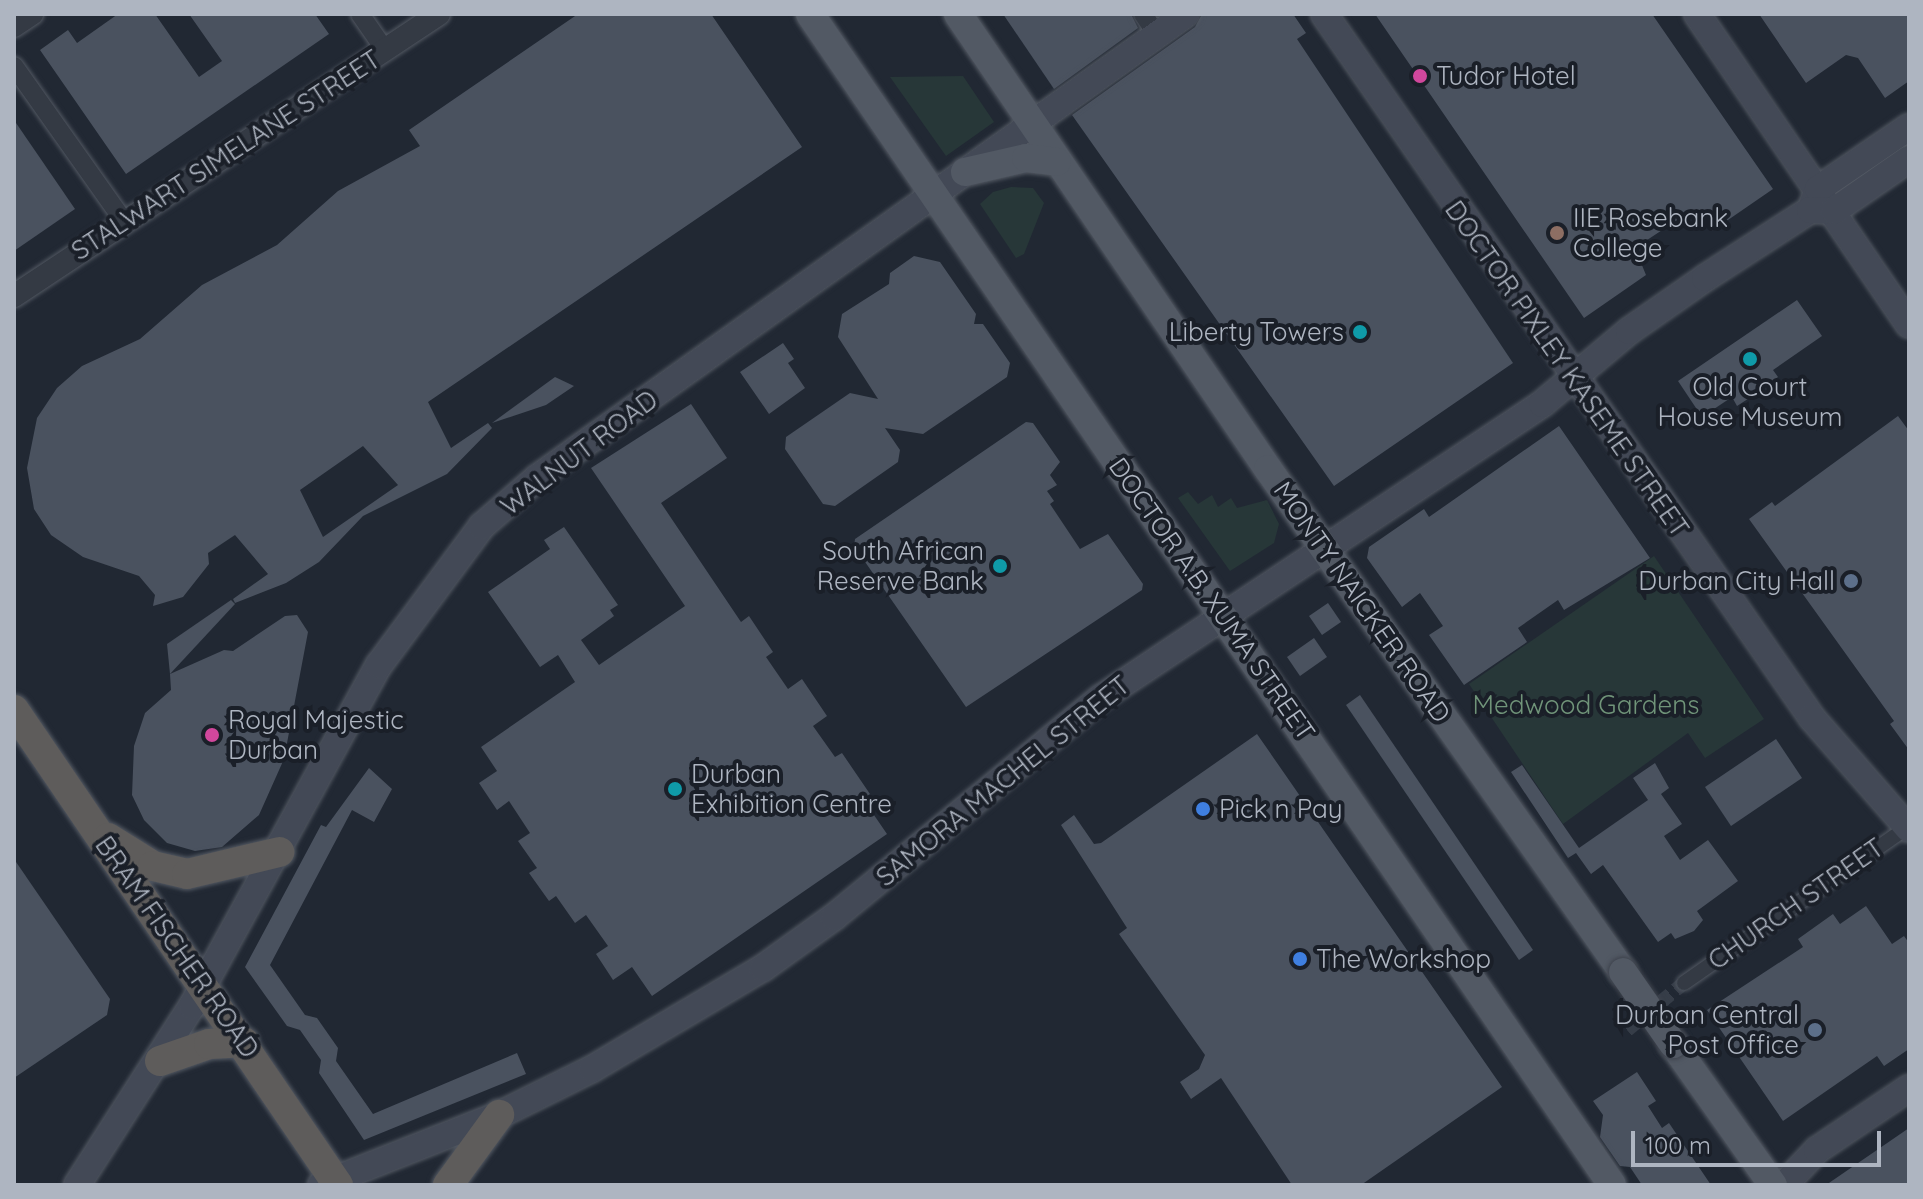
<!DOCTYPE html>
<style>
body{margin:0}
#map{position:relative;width:1923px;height:1199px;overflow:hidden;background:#212833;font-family:Quicksand,sans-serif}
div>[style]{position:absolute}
.green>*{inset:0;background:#273738}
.building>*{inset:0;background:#4a525f}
.pedestrian-tunnel>*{height:14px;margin-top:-7px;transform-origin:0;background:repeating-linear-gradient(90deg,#363d48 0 14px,transparent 0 21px)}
.roads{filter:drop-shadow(0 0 2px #525862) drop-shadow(0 0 2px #525862)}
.pedestrian>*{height:14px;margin:-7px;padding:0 7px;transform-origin:7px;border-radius:7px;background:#343a44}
.minor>*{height:18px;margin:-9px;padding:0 9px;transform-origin:9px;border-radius:9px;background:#343a44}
.tertiary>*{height:22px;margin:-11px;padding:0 11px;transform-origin:11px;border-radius:11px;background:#343a44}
.secondary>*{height:26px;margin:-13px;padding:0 13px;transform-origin:13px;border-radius:13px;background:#434956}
.primary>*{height:28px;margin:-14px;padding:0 14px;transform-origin:14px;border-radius:14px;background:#525964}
.trunk>*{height:30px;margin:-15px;padding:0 15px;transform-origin:15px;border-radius:15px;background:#5e5c5b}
.bridges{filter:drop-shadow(0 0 2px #3e434d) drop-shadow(0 0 2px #3e434d)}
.primary-bridge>*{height:28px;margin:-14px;padding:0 14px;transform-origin:14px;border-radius:14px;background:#525964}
.dots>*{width:22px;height:22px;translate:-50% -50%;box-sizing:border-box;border:4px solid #1a1f28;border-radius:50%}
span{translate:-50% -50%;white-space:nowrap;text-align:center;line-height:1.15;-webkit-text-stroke:8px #1a1f28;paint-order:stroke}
.poi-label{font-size:26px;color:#aeb5c1}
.left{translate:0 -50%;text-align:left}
.right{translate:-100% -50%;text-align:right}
.street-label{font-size:26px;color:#aeb5c1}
.park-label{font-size:26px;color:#709479}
.frame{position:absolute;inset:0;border:16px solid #aeb5c1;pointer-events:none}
.scale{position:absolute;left:1631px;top:1131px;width:250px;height:36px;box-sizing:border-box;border:4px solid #aeb5c1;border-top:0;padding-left:10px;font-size:24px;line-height:28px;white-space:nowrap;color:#aeb5c1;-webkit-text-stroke:6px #1a1f28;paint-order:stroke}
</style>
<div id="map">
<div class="green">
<div style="clip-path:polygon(963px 76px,994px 122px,946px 156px,890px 77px)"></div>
<div style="clip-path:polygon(1011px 187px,1033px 188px,1044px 203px,1024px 254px,1016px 258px,980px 204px,993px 192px)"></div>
<div style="clip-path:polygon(1188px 492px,1198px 504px,1212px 495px,1218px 507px,1231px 498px,1237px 508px,1267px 500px,1279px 524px,1274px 543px,1230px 571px,1178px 498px)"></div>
<div style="clip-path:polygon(1654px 556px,1764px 719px,1705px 758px,1688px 733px,1563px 824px,1469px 684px)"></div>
</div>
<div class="building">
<div style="clip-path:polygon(118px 14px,155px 14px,199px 77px,222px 61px,189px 14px,315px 14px,329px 34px,126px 174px,40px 50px,68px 30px,77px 43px)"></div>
<div style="clip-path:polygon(evenodd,578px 14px,711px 14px,802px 147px,428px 402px,451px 448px,488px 423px,492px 428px,447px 474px,363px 516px,319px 562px,286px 583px,235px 603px,233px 599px,268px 574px,235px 535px,208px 553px,209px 564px,183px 597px,153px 606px,155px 595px,139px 576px,83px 557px,51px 535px,34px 509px,27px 468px,37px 418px,57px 388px,82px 366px,140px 339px,202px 285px,277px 245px,338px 191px,420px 146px,409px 130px,578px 14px,363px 446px,398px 485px,323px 537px,300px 490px,363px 446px)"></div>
<div style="clip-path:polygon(1003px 14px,1131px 14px,1138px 28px,1054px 89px)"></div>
<div style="clip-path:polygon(1202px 14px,1293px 14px,1306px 33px,1297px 39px,1513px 363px,1334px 486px,1072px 115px,1195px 27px)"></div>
<div style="clip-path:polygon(1375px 14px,1652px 14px,1773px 189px,1712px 231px,1691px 211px,1635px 248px,1646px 275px,1584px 318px)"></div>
<div style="clip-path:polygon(1759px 14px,1909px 14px,1909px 81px,1885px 98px,1858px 58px,1846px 55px,1806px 83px)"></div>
<div style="clip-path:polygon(14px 120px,75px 209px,14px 251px)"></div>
<div style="clip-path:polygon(914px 256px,940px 262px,976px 314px,974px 324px,983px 324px,1010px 363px,1007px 377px,923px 434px,885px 428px,900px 450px,898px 462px,835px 506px,823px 504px,785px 449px,786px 437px,850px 393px,878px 399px,838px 337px,842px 314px,889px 284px,890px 273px)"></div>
<div style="clip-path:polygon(1797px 300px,1822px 336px,1773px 370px,1778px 377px,1754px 395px,1737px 406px,1732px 397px,1702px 417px,1678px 381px)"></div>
<div style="clip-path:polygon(783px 343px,794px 359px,788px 363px,805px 388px,769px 414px,740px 372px)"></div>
<div style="clip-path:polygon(555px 377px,574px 386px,546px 405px,492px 423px)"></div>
<div style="clip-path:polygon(691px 404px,727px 458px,661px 503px,741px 622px,749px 616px,773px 652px,766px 657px,788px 689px,802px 679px,827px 716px,813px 726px,835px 757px,842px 753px,870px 794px,863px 799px,887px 834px,652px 996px,632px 967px,613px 980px,596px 954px,608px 946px,586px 915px,575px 923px,556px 896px,549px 901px,529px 873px,537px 868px,518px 841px,530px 833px,509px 801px,497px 810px,479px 783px,497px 771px,481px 747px,575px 682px,558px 655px,540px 667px,488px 592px,550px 549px,544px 540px,564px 527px,618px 605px,610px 610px,614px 616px,581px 640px,599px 665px,685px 606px,591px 468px)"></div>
<div style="clip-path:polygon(1898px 416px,1909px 431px,1909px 750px,1890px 724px,1894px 721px,1749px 519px,1772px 502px,1775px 506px)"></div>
<div style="clip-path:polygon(1026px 422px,1033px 423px,1060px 462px,1050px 475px,1057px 485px,1047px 491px,1054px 501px,1050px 504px,1080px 549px,1108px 534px,1143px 584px,1142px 590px,966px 707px,854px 546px,855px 539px)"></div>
<div style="clip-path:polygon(1559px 426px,1650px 558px,1564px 610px,1558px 600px,1518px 628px,1527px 642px,1464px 685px,1429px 635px,1443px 626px,1420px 593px,1402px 607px,1367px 558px,1369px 547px,1424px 509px,1429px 517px)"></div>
<div style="clip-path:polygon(231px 600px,235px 604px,170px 674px,167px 644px)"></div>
<div style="clip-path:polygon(1328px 603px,1341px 622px,1322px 635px,1309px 616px)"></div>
<div style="clip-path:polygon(297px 615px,308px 632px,284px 759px,259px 815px,222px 847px,195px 851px,167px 843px,144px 820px,132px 795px,134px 746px,145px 713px,171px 690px,170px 674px,224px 650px,233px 651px,285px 616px)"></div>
<div style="clip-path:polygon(1314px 638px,1327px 657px,1300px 676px,1287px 657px)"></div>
<div style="clip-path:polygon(1360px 695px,1533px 950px,1519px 960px,1346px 705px)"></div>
<div style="clip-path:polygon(1257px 734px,1502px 1087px,1361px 1185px,1292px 1185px,1221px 1078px,1191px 1099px,1180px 1082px,1199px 1069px,1205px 1055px,1119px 934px,1127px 928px,1061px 825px,1074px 815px,1094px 844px,1101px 843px)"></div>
<div style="clip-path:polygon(1776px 739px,1802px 778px,1731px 826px,1705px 787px)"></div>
<div style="clip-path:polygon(1655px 763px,1669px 788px,1661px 794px,1682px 824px,1664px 836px,1680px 860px,1708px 840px,1738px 881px,1697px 911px,1703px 920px,1694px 931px,1675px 939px,1671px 933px,1658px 942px,1603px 865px,1591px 874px,1576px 853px,1568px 858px,1511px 772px,1522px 765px,1579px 848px,1648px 800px,1633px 778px)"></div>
<div style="clip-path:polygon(369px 768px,392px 789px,374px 822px,352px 810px,270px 965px,305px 1015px,317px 1018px,338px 1048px,336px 1061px,373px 1114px,517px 1053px,526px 1074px,364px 1140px,319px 1073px,321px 1060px,300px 1030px,287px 1026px,245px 967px,321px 825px,326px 827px)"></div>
<div style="clip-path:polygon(14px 859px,110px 999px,107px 1015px,14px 1078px)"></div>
<div style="clip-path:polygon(1866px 906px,1892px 944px,1904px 936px,1909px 943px,1909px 1049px,1884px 1066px,1877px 1056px,1783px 1121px,1707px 1010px,1803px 947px,1798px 939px,1833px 914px,1840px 924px)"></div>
<div style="clip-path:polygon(1637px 1072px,1656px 1101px,1648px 1106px,1662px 1128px,1669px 1123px,1711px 1185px,1642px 1185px,1630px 1167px,1620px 1166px,1600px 1137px,1603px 1115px,1593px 1101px)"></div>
<div style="clip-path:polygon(1909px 1128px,1909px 1185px,1826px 1185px)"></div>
</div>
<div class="pedestrian-tunnel">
<div style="left:1627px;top:1030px;width:74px;rotate:-39.5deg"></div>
</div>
<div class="roads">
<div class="pedestrian">
<div style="left:1684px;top:983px;width:274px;rotate:-34.9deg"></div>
</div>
<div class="minor">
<div style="left:360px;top:14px;width:44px;rotate:55.2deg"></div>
<div style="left:1143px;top:14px;width:25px;rotate:56deg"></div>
<div style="left:14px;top:66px;width:189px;rotate:54.7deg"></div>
</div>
<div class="tertiary">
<div style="left:14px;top:26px;width:22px;rotate:-34deg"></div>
<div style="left:14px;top:296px;width:510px;rotate:-33.57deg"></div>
</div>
<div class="secondary">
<div style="left:1324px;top:14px;width:857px;rotate:55.27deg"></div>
<div style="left:1812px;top:718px;width:147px;rotate:48.9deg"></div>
<div style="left:1697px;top:14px;width:376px;rotate:55.7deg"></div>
<div style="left:1813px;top:203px;width:15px;rotate:-70deg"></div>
<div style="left:1818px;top:189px;width:110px;rotate:-34.3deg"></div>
<div style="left:77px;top:1185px;width:213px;rotate:-57.3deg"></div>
<div style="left:192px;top:1006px;width:389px;rotate:-61.3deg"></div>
<div style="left:379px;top:665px;width:173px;rotate:-53.5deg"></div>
<div style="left:482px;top:526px;width:73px;rotate:-41.1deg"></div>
<div style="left:537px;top:478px;width:798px;rotate:-35.56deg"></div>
<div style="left:321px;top:1185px;width:191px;rotate:-21.5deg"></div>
<div style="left:499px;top:1115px;width:104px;rotate:-26.3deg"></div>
<div style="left:592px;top:1069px;width:199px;rotate:-30.6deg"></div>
<div style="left:763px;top:968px;width:87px;rotate:-35.7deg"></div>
<div style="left:834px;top:917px;width:345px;rotate:-39.4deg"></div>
<div style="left:1101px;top:698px;width:530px;rotate:-33.69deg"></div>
<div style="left:1542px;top:404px;width:114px;rotate:-40deg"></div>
<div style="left:1629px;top:331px;width:93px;rotate:-34.9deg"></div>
<div style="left:1705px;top:278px;width:125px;rotate:-32.9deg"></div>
<div style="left:1810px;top:210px;width:24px;rotate:2deg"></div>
<div style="left:1834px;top:211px;width:91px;rotate:-34.7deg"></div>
<div style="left:1784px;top:1185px;width:48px;rotate:-46.7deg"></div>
<div style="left:1817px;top:1150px;width:111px;rotate:-34deg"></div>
</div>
<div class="primary">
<div style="left:810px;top:14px;width:1419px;rotate:55.59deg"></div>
<div style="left:958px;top:14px;width:551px;rotate:55.73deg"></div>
<div style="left:1268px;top:469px;width:616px;rotate:54.79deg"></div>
<div style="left:965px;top:172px;width:63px;rotate:-12.9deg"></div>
<div style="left:1026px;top:158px;width:31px;rotate:7deg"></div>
<div style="left:1673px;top:1044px;width:173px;rotate:54.7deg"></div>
</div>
<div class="trunk">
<div style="left:14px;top:710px;width:575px;rotate:55.7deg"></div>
<div style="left:108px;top:838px;width:53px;rotate:31.9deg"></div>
<div style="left:153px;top:866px;width:35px;rotate:13deg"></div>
<div style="left:187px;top:874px;width:95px;rotate:-13.4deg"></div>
<div style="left:160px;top:1061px;width:52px;rotate:-19.1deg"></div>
<div style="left:209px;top:1044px;width:35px;rotate:-3deg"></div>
<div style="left:448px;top:1185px;width:87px;rotate:-53.9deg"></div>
</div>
</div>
<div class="bridges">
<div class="primary-bridge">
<div style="left:1623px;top:972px;width:88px;rotate:55.2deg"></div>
</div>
</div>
<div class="dots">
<div style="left:1420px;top:76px;background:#d1479c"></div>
<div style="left:1557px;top:233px;background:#8d6e63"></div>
<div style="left:1360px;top:332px;background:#0f9aa8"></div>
<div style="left:1750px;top:359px;background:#0f9aa8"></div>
<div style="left:1000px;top:566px;background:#0f9aa8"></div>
<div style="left:1851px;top:581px;background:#5c6f8a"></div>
<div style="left:212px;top:735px;background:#d1479c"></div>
<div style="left:675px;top:789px;background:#0f9aa8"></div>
<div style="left:1203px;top:809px;background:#3f7fe0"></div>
<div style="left:1300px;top:959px;background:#3f7fe0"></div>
<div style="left:1815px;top:1030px;background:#5c6f8a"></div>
</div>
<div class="poi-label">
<span class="left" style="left:1436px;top:76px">Tudor Hotel</span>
<span class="left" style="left:1573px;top:233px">IIE Rosebank<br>College</span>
<span class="right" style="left:1344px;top:332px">Liberty Towers</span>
<span style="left:1750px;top:402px">Old Court<br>House Museum</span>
<span class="right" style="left:984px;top:566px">South African<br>Reserve Bank</span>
<span class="right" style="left:1835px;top:581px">Durban City Hall</span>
<span class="left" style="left:228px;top:735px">Royal Majestic<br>Durban</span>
<span class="left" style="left:691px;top:789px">Durban<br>Exhibition Centre</span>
<span class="left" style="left:1219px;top:809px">Pick n Pay</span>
<span class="left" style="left:1316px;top:959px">The Workshop</span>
<span class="right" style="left:1799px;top:1030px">Durban Central<br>Post Office</span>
</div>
<div class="street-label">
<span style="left:226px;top:155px;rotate:-33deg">STALWART SIMELANE STREET</span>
<span style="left:1567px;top:369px;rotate:55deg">DOCTOR PIXLEY KASEME STREET</span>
<span style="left:579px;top:453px;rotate:-37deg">WALNUT ROAD</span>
<span style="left:1212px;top:599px;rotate:55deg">DOCTOR A.B. XUMA STREET</span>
<span style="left:1362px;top:602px;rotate:55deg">MONTY NAICKER ROAD</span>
<span style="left:1003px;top:781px;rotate:-39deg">SAMORA MACHEL STREET</span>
<span style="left:1796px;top:904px;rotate:-35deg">CHURCH STREET</span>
<span style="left:177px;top:947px;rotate:55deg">BRAM FISCHER ROAD</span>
</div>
<div class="park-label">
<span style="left:1586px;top:705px">Medwood Gardens</span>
</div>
<div class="frame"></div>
<div class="scale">100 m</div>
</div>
